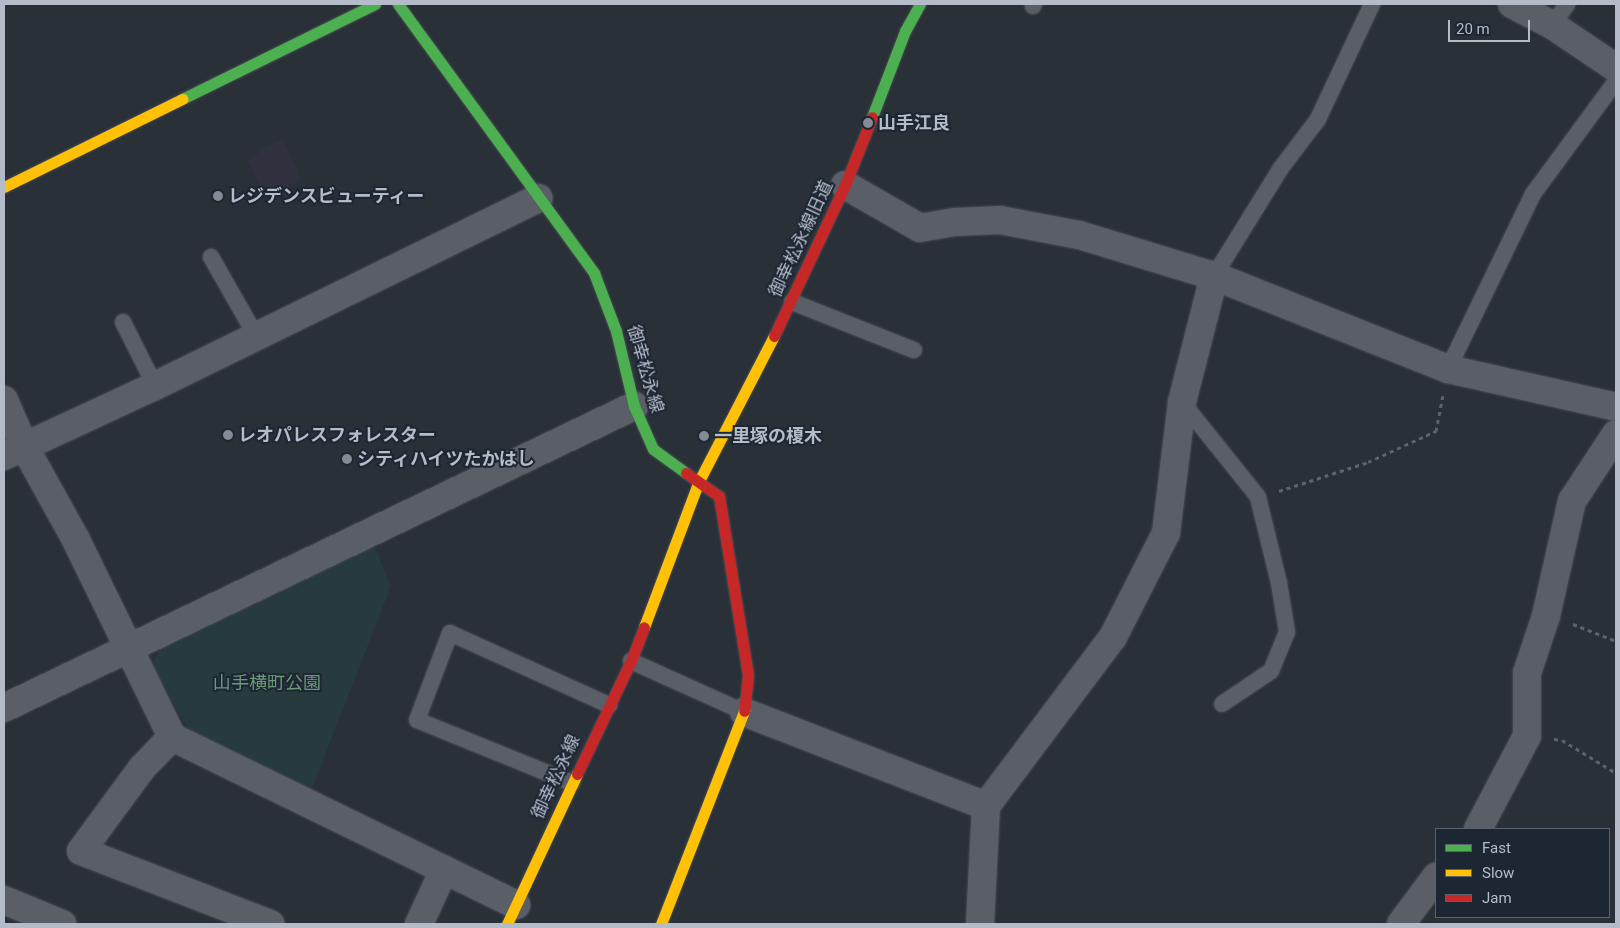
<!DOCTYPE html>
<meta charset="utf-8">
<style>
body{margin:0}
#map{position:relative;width:1620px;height:928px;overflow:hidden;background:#2a3038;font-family:Roboto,"Noto Sans JP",sans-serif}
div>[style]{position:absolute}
.medical>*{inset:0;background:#31303e}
.green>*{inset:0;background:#273a3e}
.path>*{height:3px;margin-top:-1.5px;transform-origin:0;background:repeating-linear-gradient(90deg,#5d636a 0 4px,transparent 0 8px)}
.roads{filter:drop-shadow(0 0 1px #484c53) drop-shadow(0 0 1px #484c53)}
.lane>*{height:16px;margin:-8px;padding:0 8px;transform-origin:8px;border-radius:8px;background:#5a5e66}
.street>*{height:28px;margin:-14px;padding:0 14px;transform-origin:14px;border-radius:14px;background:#5a5e66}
.fast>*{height:11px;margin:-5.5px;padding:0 5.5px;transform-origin:5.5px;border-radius:5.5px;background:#4caf50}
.slow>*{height:11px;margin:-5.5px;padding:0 5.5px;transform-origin:5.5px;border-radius:5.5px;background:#ffc107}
.jam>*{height:11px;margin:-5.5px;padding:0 5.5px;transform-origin:5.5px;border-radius:5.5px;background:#c62828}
.dots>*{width:14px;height:14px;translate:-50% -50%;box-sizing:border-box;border:2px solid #1d2633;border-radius:50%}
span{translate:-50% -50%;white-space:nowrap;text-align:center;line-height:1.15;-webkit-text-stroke:4px #1d2633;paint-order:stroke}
.poi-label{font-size:18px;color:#b4bcc9;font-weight:700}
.left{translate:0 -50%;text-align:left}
.street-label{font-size:18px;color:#b4bcc9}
.park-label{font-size:18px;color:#6b9a76}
.frame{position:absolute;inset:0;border:5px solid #b4bcc9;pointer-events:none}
.legend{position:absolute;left:1435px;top:828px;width:175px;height:90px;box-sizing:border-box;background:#1d2633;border:1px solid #59626f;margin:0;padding:6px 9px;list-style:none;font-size:15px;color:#b4bcc9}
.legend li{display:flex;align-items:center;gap:10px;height:25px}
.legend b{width:25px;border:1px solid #59626f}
.scale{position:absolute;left:1448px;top:20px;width:82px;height:22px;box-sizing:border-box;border:2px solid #b4bcc9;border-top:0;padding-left:6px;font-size:15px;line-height:18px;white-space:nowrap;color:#b4bcc9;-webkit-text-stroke:4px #1d2633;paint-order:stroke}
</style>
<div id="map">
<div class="medical">
<div style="clip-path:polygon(283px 139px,302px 180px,265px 197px,248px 160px,258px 155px,257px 151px)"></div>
</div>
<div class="green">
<div style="clip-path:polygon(373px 543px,391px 586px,311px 791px,246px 763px,188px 729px,152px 665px,161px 645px)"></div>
</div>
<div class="path">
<div style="left:1279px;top:491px;width:94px;rotate:-18deg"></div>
<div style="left:1368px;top:462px;width:75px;rotate:-24.5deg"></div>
<div style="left:1436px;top:431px;width:36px;rotate:-79deg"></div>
<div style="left:1573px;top:624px;width:46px;rotate:21.6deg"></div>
<div style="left:1554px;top:739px;width:8px;rotate:7deg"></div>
<div style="left:1562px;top:740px;width:63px;rotate:31.4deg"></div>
</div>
<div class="roads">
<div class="lane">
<div style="left:1033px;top:6px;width:2px;rotate:-63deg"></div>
<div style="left:1552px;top:25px;width:26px;rotate:-54deg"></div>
<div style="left:211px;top:257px;width:91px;rotate:60.3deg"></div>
<div style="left:1214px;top:276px;width:127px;rotate:-58.2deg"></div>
<div style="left:1281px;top:168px;width:61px;rotate:-52.9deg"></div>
<div style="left:1318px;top:119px;width:127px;rotate:-64.8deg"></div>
<div style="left:792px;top:302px;width:131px;rotate:21.5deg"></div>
<div style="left:123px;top:322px;width:72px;rotate:63.4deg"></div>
<div style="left:1448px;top:369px;width:195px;rotate:-64.1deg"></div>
<div style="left:1533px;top:194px;width:140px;rotate:-53.7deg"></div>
<div style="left:1182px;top:402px;width:122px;rotate:51.3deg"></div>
<div style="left:1258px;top:497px;width:89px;rotate:76.3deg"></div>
<div style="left:1279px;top:583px;width:50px;rotate:80.7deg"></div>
<div style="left:1287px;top:632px;width:42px;rotate:112.3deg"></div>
<div style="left:1271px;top:671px;width:59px;rotate:146deg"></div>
<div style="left:631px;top:661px;width:124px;rotate:24.3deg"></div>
<div style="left:572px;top:783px;width:167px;rotate:-157.9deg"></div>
<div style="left:417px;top:720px;width:93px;rotate:-69.2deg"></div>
<div style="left:450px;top:633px;width:175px;rotate:24.4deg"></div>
</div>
<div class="street">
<div style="left:1512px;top:4px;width:45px;rotate:27.7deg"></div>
<div style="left:1552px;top:25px;width:77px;rotate:33.9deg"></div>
<div style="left:845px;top:185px;width:86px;rotate:29.8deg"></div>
<div style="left:920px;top:228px;width:36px;rotate:-10deg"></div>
<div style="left:955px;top:222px;width:45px;rotate:-2.5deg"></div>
<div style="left:1000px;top:220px;width:80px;rotate:10.8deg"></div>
<div style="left:1079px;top:235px;width:141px;rotate:16.9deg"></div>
<div style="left:1214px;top:276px;width:252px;rotate:21.7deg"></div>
<div style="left:1448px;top:369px;width:172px;rotate:12.7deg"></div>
<div style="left:4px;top:400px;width:50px;rotate:66.5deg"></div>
<div style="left:24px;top:446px;width:107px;rotate:61deg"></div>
<div style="left:76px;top:540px;width:219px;rotate:64deg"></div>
<div style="left:172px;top:737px;width:383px;rotate:26deg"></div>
<div style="left:4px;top:456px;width:166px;rotate:-24.9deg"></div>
<div style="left:155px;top:386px;width:427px;rotate:-26.1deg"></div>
<div style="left:4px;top:708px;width:699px;rotate:-25.61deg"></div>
<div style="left:744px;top:712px;width:260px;rotate:21.2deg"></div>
<div style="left:986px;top:806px;width:118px;rotate:92.9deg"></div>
<div style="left:172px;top:737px;width:43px;rotate:134.1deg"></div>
<div style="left:142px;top:768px;width:103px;rotate:126.3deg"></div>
<div style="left:81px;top:851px;width:203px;rotate:21.1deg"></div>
<div style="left:986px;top:806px;width:211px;rotate:-53.1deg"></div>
<div style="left:1113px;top:637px;width:117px;rotate:-63deg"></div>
<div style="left:1166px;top:533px;width:132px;rotate:-83deg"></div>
<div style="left:1182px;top:402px;width:130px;rotate:-75.7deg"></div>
<div style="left:1478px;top:829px;width:105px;rotate:-62.2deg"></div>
<div style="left:1527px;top:736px;width:63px;rotate:-90deg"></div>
<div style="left:1527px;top:673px;width:60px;rotate:-71.6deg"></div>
<div style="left:1546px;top:616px;width:118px;rotate:-77.3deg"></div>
<div style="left:1572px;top:501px;width:80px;rotate:-56.7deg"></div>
<div style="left:4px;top:900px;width:63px;rotate:22.5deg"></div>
<div style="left:419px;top:924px;width:60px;rotate:-65.2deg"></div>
<div style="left:1401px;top:924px;width:59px;rotate:-53.3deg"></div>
</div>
<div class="fast">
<div style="left:398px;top:4px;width:333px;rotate:53.9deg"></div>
<div style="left:594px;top:273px;width:62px;rotate:69.2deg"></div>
<div style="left:616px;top:331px;width:77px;rotate:76.5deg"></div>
<div style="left:634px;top:406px;width:47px;rotate:66.2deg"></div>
<div style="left:653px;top:449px;width:41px;rotate:36deg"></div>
<div style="left:182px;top:99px;width:215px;rotate:-26.2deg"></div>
<div style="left:872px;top:117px;width:92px;rotate:-69deg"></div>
<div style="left:905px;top:31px;width:31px;rotate:-61deg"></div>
</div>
<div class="slow">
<div style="left:4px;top:187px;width:199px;rotate:-26.3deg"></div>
<div style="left:644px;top:627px;width:156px;rotate:-69.4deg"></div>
<div style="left:699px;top:481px;width:163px;rotate:-62.7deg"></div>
<div style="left:507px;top:924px;width:166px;rotate:-65deg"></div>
<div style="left:661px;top:924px;width:229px;rotate:-68.7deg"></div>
</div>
<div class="jam">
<div style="left:774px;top:336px;width:167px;rotate:-64.8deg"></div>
<div style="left:845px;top:185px;width:73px;rotate:-68.3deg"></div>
<div style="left:686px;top:473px;width:40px;rotate:34.9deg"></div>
<div style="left:719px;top:496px;width:181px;rotate:80.8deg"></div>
<div style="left:748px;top:675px;width:36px;rotate:96deg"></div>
<div style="left:577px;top:774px;width:125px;rotate:-64.5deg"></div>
<div style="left:631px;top:661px;width:36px;rotate:-69deg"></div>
</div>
</div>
<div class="dots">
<div style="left:868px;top:123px;background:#848b96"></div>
<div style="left:218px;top:196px;background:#848b96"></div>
<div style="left:228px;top:435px;background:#848b96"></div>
<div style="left:704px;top:436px;background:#848b96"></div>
<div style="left:347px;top:459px;background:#848b96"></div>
</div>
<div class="poi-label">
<span class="left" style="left:878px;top:123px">山手江良</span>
<span class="left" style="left:228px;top:196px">レジデンスビューティー</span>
<span class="left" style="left:238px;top:435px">レオパレスフォレスター</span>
<span class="left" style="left:714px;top:436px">一里塚の榎木</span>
<span class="left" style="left:357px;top:459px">シティハイツたかはし</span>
</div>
<div class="street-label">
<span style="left:801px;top:239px;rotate:-65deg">御幸松永線旧道</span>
<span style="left:645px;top:369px;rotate:74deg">御幸松永線</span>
<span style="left:556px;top:777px;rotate:-65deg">御幸松永線</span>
</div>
<div class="park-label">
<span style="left:267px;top:683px">山手横町公園</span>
</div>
<div class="frame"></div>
<ul class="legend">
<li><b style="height:6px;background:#4caf50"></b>Fast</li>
<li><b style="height:6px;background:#ffc107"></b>Slow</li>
<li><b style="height:6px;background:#c62828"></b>Jam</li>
</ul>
<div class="scale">20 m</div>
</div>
